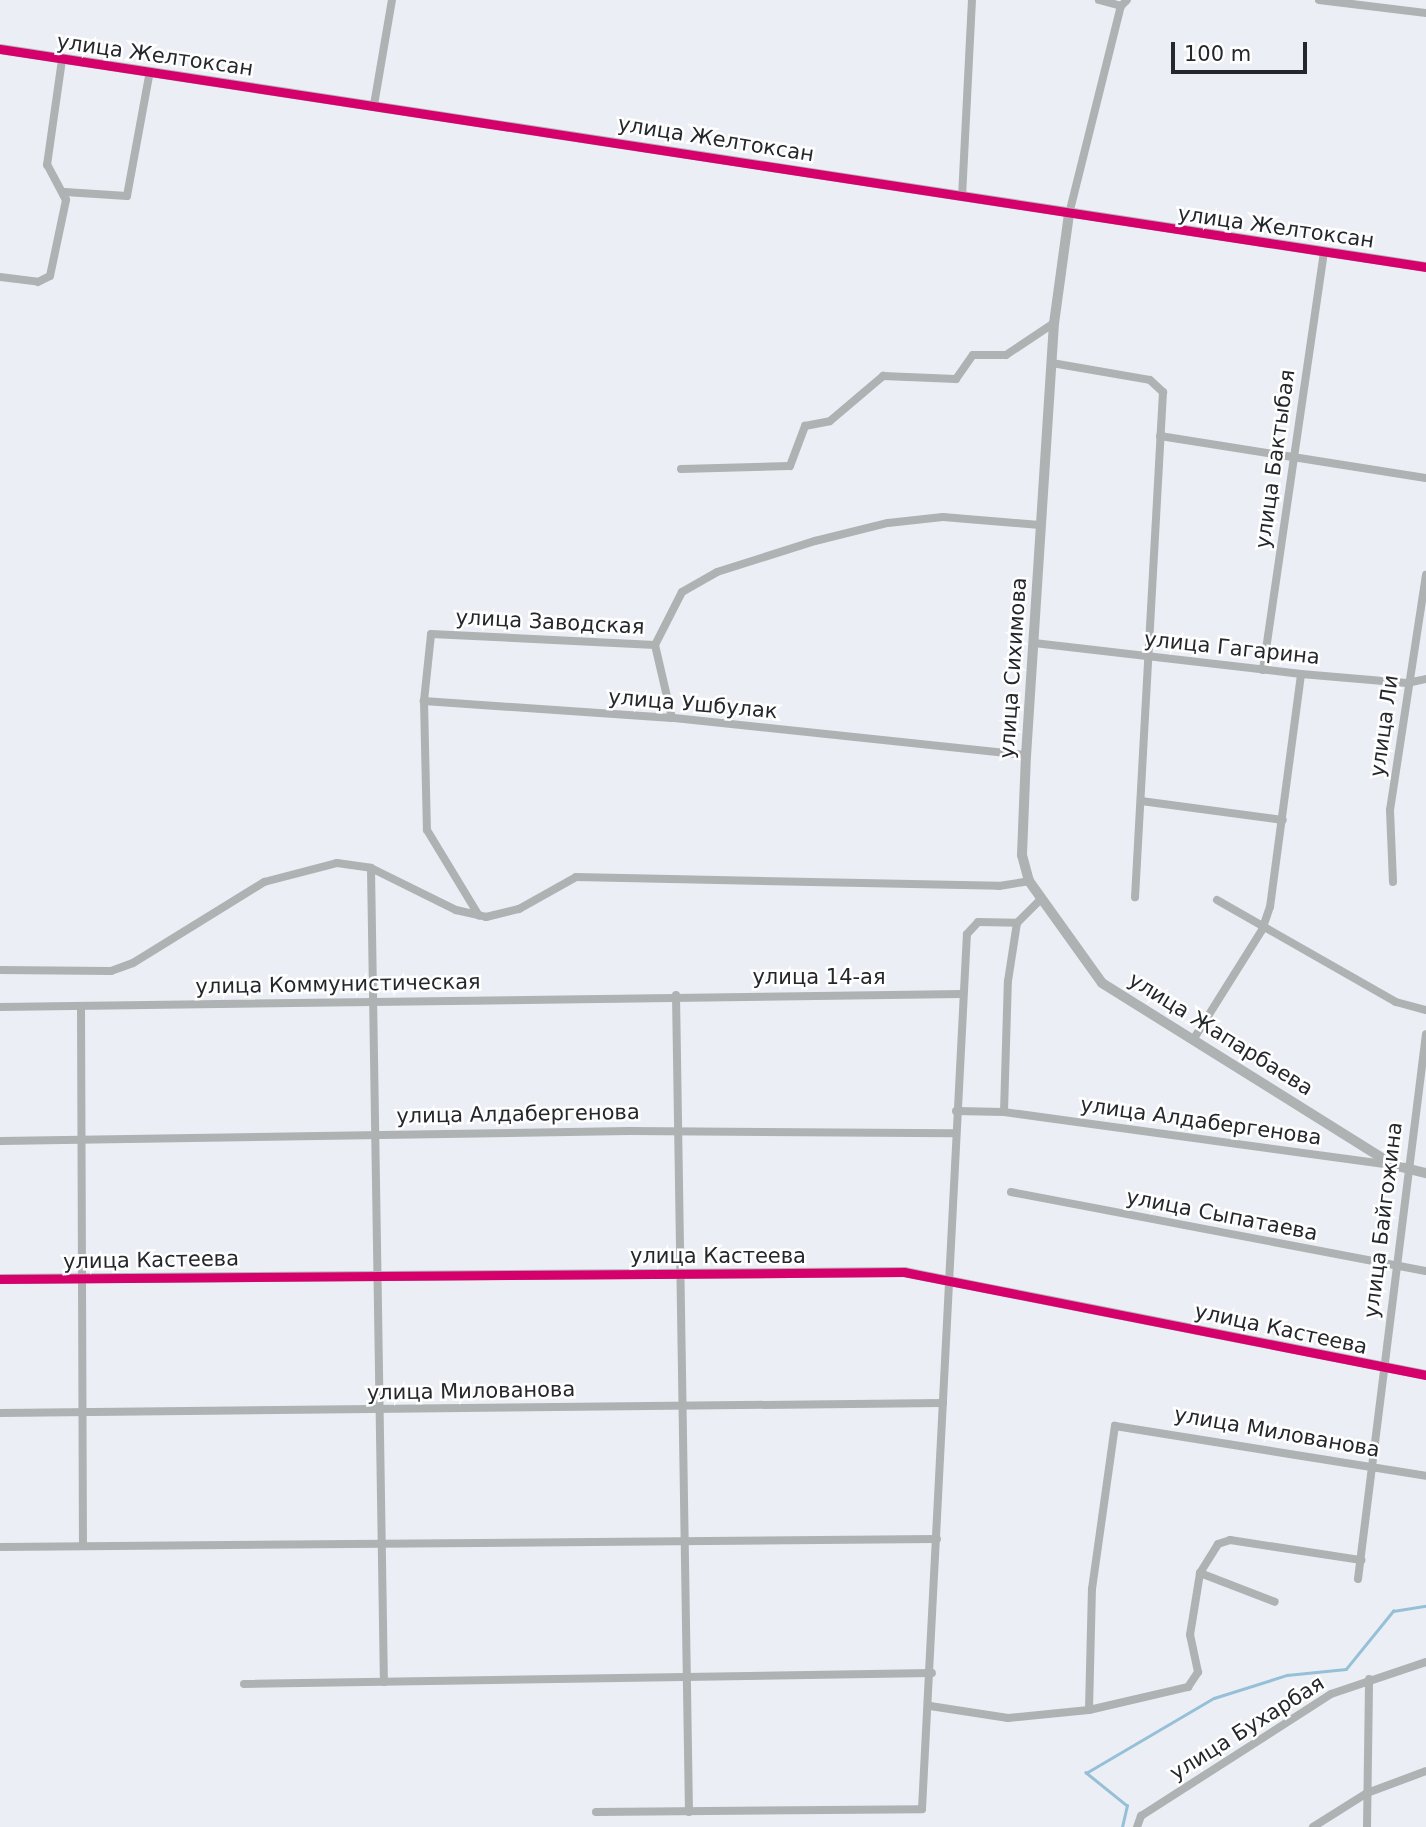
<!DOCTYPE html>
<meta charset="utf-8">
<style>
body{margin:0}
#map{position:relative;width:1426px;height:1827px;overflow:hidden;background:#ebeef4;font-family:"DejaVu Sans",sans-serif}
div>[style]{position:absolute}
.stream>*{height:2.5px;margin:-1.25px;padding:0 1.25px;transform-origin:1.25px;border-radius:1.25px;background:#96c0d7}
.minor>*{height:8px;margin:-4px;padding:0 4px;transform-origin:4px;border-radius:4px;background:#afb2b3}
.tertiary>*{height:10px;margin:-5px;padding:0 5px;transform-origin:5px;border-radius:5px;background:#afb2b3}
.cycleway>*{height:9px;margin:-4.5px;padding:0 4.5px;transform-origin:4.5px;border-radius:4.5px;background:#d6006c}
span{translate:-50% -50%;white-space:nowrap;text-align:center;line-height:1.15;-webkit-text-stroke:5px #fff;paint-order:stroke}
.street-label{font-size:21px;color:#24272b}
.scale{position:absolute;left:1171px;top:42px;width:136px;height:32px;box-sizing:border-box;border:4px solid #24272b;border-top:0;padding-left:9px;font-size:21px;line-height:24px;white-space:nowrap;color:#24272b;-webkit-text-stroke:5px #fff;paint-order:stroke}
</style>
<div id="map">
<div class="stream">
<div style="left:1122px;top:1827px;width:22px;rotate:-77deg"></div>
<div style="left:1127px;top:1806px;width:53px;rotate:-141.2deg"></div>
<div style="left:1086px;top:1773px;width:148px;rotate:-30.4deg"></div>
<div style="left:1214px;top:1698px;width:77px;rotate:-17.5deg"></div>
<div style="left:1287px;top:1675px;width:59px;rotate:-5.8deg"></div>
<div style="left:1346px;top:1669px;width:75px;rotate:-51deg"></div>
<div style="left:1393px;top:1611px;width:33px;rotate:-9deg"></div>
</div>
<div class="minor">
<div style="left:1099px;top:0;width:23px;rotate:15deg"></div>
<div style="left:1319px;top:0;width:108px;rotate:6.9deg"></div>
<div style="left:374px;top:105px;width:107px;rotate:-80.3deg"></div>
<div style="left:65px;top:192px;width:62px;rotate:3.7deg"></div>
<div style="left:127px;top:196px;width:127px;rotate:-79.6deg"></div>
<div style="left:962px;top:197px;width:197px;rotate:-87.1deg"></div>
<div style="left:1069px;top:214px;width:214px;rotate:-76deg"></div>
<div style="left:1121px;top:6px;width:8px;rotate:-45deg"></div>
<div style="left:0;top:277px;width:38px;rotate:7deg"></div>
<div style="left:38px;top:282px;width:13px;rotate:-27deg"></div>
<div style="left:50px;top:276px;width:78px;rotate:-78.1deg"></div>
<div style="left:66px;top:200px;width:40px;rotate:-118deg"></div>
<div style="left:47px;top:165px;width:107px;rotate:-81.9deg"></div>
<div style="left:1052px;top:363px;width:99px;rotate:9.8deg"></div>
<div style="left:1150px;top:380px;width:18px;rotate:43deg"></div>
<div style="left:1163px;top:392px;width:506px;rotate:93.17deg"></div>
<div style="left:1160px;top:436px;width:269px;rotate:9deg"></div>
<div style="left:681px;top:469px;width:109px;rotate:-1.6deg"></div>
<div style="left:790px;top:466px;width:43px;rotate:-69.4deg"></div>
<div style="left:805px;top:426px;width:25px;rotate:-11deg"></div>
<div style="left:830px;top:421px;width:70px;rotate:-40.3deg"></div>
<div style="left:883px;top:376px;width:73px;rotate:2.4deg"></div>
<div style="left:956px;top:379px;width:29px;rotate:-55deg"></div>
<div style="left:973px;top:355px;width:33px"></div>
<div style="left:1006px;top:355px;width:58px;rotate:-33.7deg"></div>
<div style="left:1034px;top:643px;width:269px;rotate:6.6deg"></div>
<div style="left:1301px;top:674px;width:106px;rotate:4.9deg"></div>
<div style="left:1407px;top:683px;width:19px;rotate:-12deg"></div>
<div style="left:655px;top:645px;width:75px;rotate:76.9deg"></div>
<div style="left:1263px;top:670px;width:422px;rotate:-81.7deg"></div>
<div style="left:424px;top:701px;width:129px;rotate:88.7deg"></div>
<div style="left:427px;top:830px;width:100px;rotate:58.8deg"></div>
<div style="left:1026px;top:755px;width:356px;rotate:-174deg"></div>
<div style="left:672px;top:718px;width:249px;rotate:-176.1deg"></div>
<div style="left:424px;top:701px;width:67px;rotate:-84deg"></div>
<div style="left:431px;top:634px;width:224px;rotate:2.8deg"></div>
<div style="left:655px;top:645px;width:59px;rotate:-63deg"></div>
<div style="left:682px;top:592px;width:40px;rotate:-29.7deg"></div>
<div style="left:717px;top:572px;width:103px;rotate:-17.6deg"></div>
<div style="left:815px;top:541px;width:75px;rotate:-13.9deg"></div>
<div style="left:888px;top:523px;width:55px;rotate:-6.2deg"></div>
<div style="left:943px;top:517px;width:97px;rotate:4.7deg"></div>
<div style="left:1141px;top:801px;width:143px;rotate:7.6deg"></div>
<div style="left:371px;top:868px;width:814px;rotate:89.09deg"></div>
<div style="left:1393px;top:882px;width:72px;rotate:-92.4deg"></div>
<div style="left:1390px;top:810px;width:238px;rotate:-81.3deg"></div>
<div style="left:1217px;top:900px;width:206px;rotate:29.7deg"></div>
<div style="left:1396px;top:1002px;width:31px;rotate:15deg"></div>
<div style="left:0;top:970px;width:111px;rotate:0.5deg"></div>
<div style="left:111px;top:971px;width:23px;rotate:-20deg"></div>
<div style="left:133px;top:963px;width:154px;rotate:-31.7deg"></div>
<div style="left:264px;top:882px;width:75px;rotate:-14.6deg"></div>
<div style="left:337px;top:863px;width:34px;rotate:8deg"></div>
<div style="left:371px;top:868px;width:95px;rotate:26.3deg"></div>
<div style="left:456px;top:910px;width:31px;rotate:13deg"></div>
<div style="left:486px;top:917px;width:34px;rotate:-14deg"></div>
<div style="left:519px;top:909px;width:65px;rotate:-29.3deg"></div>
<div style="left:576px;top:877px;width:423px;rotate:1.2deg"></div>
<div style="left:999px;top:886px;width:30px;rotate:-9deg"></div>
<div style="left:676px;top:995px;width:817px;rotate:89.09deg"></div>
<div style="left:81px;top:1006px;width:540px;rotate:89.79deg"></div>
<div style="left:0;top:1007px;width:962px;rotate:-0.77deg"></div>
<div style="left:1193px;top:1040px;width:130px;rotate:-57.9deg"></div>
<div style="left:1262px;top:930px;width:24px;rotate:-71deg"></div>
<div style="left:1270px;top:907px;width:235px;rotate:-82.4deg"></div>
<div style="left:956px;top:1111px;width:48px;rotate:1.2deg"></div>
<div style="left:1004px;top:1112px;width:393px;rotate:7.8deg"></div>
<div style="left:1004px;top:1112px;width:131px;rotate:-88.3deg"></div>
<div style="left:1008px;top:981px;width:59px;rotate:-81.2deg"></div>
<div style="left:1017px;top:923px;width:34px;rotate:-45deg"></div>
<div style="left:0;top:1141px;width:629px;rotate:-0.91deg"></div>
<div style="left:629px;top:1131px;width:325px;rotate:0.4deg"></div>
<div style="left:1011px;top:1192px;width:422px;rotate:10.8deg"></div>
<div style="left:0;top:1413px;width:943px;rotate:-0.61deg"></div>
<div style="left:0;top:1547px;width:937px;rotate:-0.49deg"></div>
<div style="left:1200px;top:1573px;width:80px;rotate:21.1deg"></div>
<div style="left:1358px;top:1579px;width:549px;rotate:-82.89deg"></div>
<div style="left:244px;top:1684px;width:688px;rotate:-0.92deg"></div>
<div style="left:930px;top:1706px;width:79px;rotate:8.7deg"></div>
<div style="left:1008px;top:1718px;width:81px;rotate:-5.6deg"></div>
<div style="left:1089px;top:1710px;width:102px;rotate:-13.1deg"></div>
<div style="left:1188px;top:1687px;width:18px;rotate:-56deg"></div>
<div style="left:1198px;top:1672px;width:38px;rotate:-102deg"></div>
<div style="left:1190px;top:1635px;width:63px;rotate:-80.8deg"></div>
<div style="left:1200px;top:1573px;width:34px;rotate:-58deg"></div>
<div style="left:1218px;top:1544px;width:13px;rotate:-18deg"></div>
<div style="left:1230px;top:1540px;width:133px;rotate:8.7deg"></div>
<div style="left:1089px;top:1710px;width:121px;rotate:-88.6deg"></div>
<div style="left:1092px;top:1589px;width:165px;rotate:-82deg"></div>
<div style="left:1115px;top:1426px;width:315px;rotate:9.1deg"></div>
<div style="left:596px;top:1812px;width:326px;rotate:-0.5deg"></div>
<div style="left:922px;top:1809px;width:876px;rotate:-87.06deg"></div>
<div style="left:967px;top:934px;width:16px;rotate:-47deg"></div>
<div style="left:978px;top:922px;width:39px;rotate:1deg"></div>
<div style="left:1137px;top:1827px;width:12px;rotate:-70deg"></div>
<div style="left:1141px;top:1816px;width:226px;rotate:-32.7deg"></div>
<div style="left:1331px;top:1694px;width:100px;rotate:-18.6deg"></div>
<div style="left:1313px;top:1827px;width:64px;rotate:-32.2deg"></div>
<div style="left:1367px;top:1793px;width:63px;rotate:-20.4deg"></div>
<div style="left:1367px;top:1827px;width:148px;rotate:-89.2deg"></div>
</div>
<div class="tertiary">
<div style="left:0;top:49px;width:1443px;rotate:8.69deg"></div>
<div style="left:1069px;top:214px;width:110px;rotate:97.8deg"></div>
<div style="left:1054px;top:323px;width:433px;rotate:93.7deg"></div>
<div style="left:1026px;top:755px;width:100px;rotate:92.3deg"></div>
<div style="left:1022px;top:855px;width:27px;rotate:75deg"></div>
<div style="left:1029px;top:881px;width:125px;rotate:54.4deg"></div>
<div style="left:1102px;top:983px;width:343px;rotate:32deg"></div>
<div style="left:1393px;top:1165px;width:34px;rotate:14deg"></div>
<div style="left:0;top:1279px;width:904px;rotate:-0.44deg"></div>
<div style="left:904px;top:1272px;width:532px;rotate:11.16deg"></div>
</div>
<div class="cycleway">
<div style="left:0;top:49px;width:1443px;rotate:8.69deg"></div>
<div style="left:0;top:1279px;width:904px;rotate:-0.44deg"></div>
<div style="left:904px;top:1272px;width:532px;rotate:11.16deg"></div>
</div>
<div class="street-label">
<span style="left:155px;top:55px;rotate:8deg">улица Желтоксан</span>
<span style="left:716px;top:139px;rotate:9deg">улица Желтоксан</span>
<span style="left:1276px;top:227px;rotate:8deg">улица Желтоксан</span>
<span style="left:1275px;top:459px;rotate:-82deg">улица Бактыбая</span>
<span style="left:550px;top:622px;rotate:3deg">улица Заводская</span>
<span style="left:1232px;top:648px;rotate:6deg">улица Гагарина</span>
<span style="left:1013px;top:668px;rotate:-86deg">улица Сихимова</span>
<span style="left:693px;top:704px;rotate:5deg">улица Ушбулак</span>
<span style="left:1384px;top:726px;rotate:-82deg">улица Ли</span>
<span style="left:819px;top:977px">улица 14-ая</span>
<span style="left:338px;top:984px;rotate:-1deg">улица Коммунистическая</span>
<span style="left:1221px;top:1034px;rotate:32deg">улица Жапарбаева</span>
<span style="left:518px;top:1114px;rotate:-1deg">улица Алдабергенова</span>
<span style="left:1201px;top:1121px;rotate:8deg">улица Алдабергенова</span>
<span style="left:1222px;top:1215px;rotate:11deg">улица Сыпатаева</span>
<span style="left:1383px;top:1220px;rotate:-83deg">улица Байгожина</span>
<span style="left:718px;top:1256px">улица Кастеева</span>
<span style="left:151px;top:1260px;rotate:-1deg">улица Кастеева</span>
<span style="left:1281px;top:1329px;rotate:12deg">улица Кастеева</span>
<span style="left:471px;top:1391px;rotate:-1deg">улица Милованова</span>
<span style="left:1277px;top:1432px;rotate:10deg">улица Милованова</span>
<span style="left:1247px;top:1728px;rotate:-32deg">улица Бухарбая</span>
</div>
<div class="scale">100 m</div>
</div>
